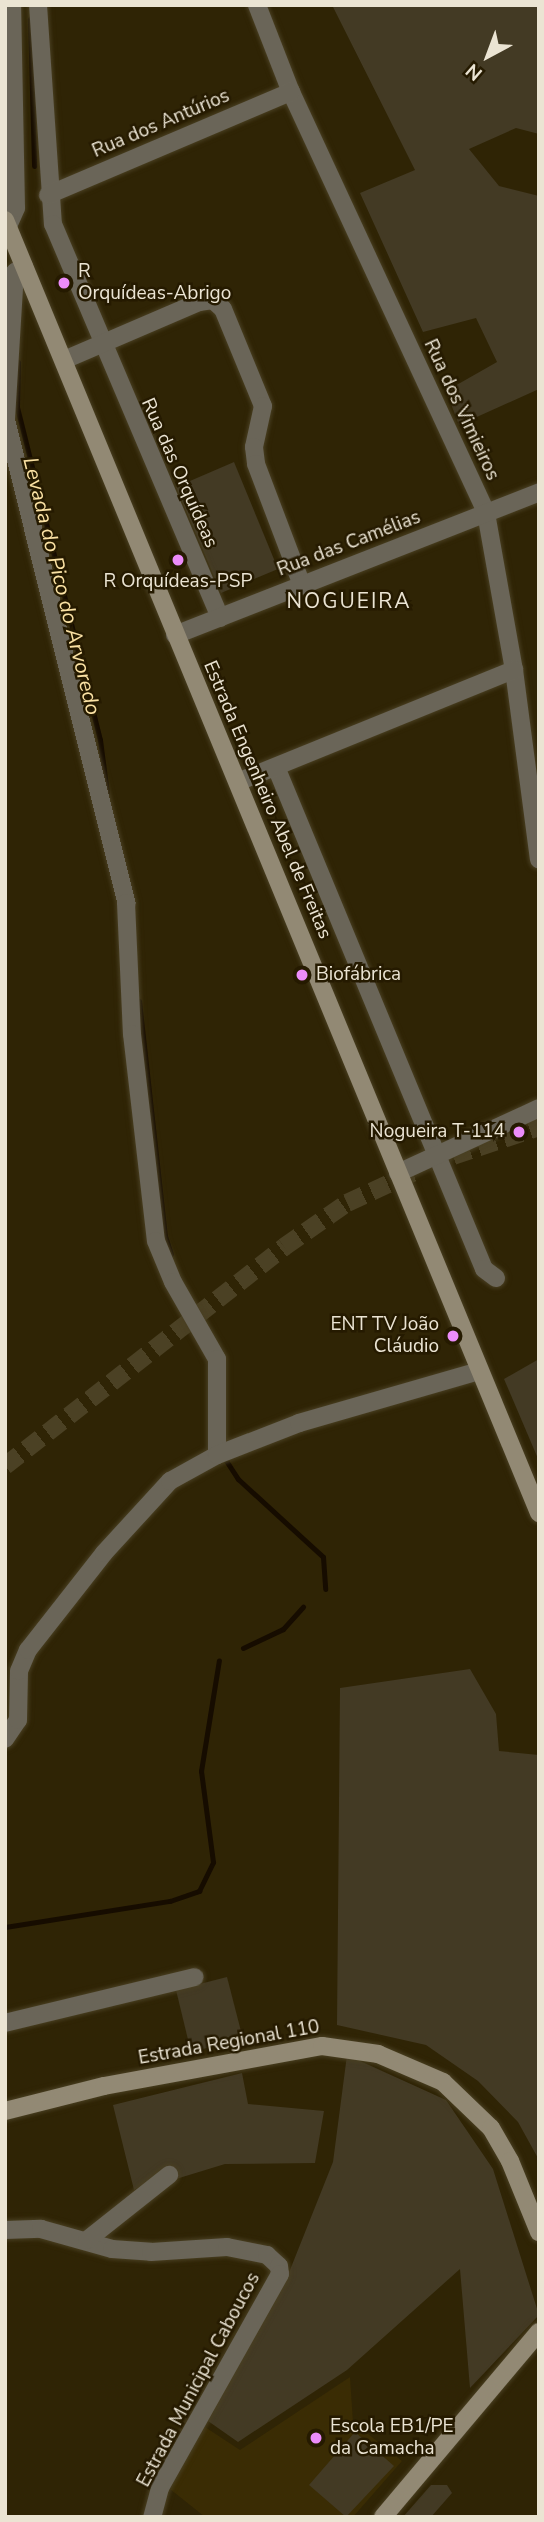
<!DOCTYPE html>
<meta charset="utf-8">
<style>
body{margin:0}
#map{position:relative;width:544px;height:2522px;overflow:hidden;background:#2f2405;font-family:"Nunito Sans",sans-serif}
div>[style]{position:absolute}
.built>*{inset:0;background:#3a2c04}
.green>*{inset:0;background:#433a24}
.stream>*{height:5px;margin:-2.5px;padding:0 2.5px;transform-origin:2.5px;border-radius:2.5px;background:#160c00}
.primary-tunnel>*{height:18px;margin-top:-9px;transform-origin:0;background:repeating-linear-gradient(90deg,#4b4124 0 18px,transparent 0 27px)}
.roads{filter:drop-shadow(0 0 2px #493f22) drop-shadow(0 0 2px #493f22)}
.minor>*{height:18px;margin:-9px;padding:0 9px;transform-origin:9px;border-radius:9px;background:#6a6558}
.secondary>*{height:18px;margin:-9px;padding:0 9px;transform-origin:9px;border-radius:9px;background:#928974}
.dots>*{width:19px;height:19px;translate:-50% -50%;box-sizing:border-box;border:4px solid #251a00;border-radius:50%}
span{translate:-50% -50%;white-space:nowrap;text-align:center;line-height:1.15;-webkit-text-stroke:5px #251a00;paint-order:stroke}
.street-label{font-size:19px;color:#ebe4d3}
.poi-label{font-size:19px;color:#ebe4d3}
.left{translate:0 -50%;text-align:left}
.right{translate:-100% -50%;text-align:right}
.water-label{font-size:21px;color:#fbe2a4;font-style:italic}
.neighbourhood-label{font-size:21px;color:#ebe4d3;letter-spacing:2px}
.frame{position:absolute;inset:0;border:7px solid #ebe4d3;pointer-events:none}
.north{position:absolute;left:453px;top:21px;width:70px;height:70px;-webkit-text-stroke:5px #251a00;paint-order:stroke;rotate:221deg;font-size:19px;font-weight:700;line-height:28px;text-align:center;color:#ebe4d3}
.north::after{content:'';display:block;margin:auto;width:24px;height:32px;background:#ebe4d3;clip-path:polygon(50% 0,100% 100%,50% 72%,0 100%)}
</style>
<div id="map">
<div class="built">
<div style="clip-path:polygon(350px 2377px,353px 2422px,402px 2461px,353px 2517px,205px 2517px,170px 2489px,202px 2425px,240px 2450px)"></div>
</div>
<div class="green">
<div style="clip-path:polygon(332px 5px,539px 5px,539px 134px,516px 128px,469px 149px,499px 186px,539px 196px,539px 389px,459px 425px,446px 391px,497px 362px,476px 318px,423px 332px,360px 193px,415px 170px)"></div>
<div style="clip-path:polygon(234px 462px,278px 569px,221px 593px,176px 487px)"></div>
<div style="clip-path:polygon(539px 1359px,539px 1461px,504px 1379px)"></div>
<div style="clip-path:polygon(470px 1669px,496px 1714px,499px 1751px,539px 1755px,539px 2160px,518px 2122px,478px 2081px,426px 2045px,337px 2025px,340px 1688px)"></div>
<div style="clip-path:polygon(227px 1977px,243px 2039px,191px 2052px,176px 1990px)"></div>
<div style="clip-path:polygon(347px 2055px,446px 2100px,493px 2169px,539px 2315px,470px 2388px,460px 2269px,347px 2370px,238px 2442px,208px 2421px,288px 2275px,333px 2162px)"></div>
<div style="clip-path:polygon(242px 2073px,248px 2104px,324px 2111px,315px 2163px,225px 2164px,176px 2179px,170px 2169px,134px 2190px,113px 2105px)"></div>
<div style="clip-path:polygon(355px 2432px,394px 2466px,346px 2517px,309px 2485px)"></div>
<div style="clip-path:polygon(431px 2485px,447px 2485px,452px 2493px,431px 2517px,403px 2517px)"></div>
</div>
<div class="stream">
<div style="left:30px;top:19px;width:147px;rotate:88.4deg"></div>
<div style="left:18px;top:362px;width:45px;rotate:91.3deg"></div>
<div style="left:17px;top:407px;width:343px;rotate:76deg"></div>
<div style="left:100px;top:740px;width:53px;rotate:82.5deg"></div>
<div style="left:139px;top:1001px;width:236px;rotate:83.7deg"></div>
<div style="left:165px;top:1236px;width:19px;rotate:72deg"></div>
<div style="left:225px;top:1459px;width:24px;rotate:57deg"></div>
<div style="left:238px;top:1479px;width:115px;rotate:42.5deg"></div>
<div style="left:323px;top:1557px;width:32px;rotate:86deg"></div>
<div style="left:243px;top:1648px;width:44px;rotate:-25.4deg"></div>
<div style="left:283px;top:1629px;width:30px;rotate:-48deg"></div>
<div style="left:5px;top:1927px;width:167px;rotate:-9deg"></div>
<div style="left:170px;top:1901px;width:31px;rotate:-19deg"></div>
<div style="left:199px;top:1891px;width:32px;rotate:-64deg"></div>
<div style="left:213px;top:1862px;width:92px;rotate:-97.5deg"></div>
<div style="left:201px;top:1771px;width:112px;rotate:-80.8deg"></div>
</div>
<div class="primary-tunnel">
<div style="left:453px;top:1156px;width:91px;rotate:-18.6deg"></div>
<div style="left:5px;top:1466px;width:355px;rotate:-38.1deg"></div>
<div style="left:284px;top:1247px;width:77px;rotate:-34.9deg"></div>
<div style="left:347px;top:1203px;width:74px;rotate:-24.8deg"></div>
</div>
<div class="roads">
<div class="minor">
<div style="left:38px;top:5px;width:220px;rotate:86.1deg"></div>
<div style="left:53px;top:224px;width:428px;rotate:67deg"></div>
<div style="left:257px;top:5px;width:93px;rotate:68.7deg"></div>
<div style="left:291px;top:92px;width:464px;rotate:65.1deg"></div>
<div style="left:486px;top:513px;width:159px;rotate:79.9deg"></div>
<div style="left:514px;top:670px;width:191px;rotate:82.5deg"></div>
<div style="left:48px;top:195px;width:264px;rotate:-23deg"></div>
<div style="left:8px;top:226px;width:20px;rotate:-66deg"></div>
<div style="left:16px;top:208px;width:203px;rotate:-91.1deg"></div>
<div style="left:24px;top:266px;width:11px;rotate:146deg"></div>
<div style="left:15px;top:272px;width:148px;rotate:93.5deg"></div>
<div style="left:6px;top:420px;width:498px;rotate:76deg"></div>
<div style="left:126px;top:903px;width:131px;rotate:87.4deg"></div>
<div style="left:132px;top:1034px;width:208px;rotate:83.4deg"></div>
<div style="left:156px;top:1241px;width:44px;rotate:67.5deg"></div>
<div style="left:173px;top:1282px;width:89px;rotate:60.3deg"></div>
<div style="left:217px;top:1359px;width:96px;rotate:90deg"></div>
<div style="left:64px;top:360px;width:147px;rotate:-23.2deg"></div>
<div style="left:199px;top:302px;width:14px;rotate:-8deg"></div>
<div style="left:213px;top:300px;width:13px;rotate:42deg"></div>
<div style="left:223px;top:309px;width:105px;rotate:67.6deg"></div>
<div style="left:263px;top:406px;width:42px;rotate:102.4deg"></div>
<div style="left:254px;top:447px;width:17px;rotate:83deg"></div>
<div style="left:256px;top:464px;width:129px;rotate:69.2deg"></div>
<div style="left:175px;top:635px;width:391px;rotate:-21.4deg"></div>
<div style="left:276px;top:767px;width:543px;rotate:67.49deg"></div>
<div style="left:484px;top:1269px;width:15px;rotate:37deg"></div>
<div style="left:240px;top:781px;width:296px;rotate:-22.1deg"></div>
<div style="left:398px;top:1173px;width:155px;rotate:-24.7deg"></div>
<div style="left:5px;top:1739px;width:23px;rotate:-56deg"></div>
<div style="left:18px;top:1720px;width:49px;rotate:-88.8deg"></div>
<div style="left:19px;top:1671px;width:23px;rotate:-67deg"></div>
<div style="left:28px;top:1650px;width:123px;rotate:-51.9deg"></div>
<div style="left:104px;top:1553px;width:98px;rotate:-47.5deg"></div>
<div style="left:170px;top:1481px;width:54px;rotate:-29deg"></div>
<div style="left:217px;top:1455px;width:88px;rotate:-21.3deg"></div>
<div style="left:299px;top:1423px;width:187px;rotate:-16.1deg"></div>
<div style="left:5px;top:2023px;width:195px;rotate:-13.6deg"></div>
<div style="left:5px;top:2230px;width:36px;rotate:-2deg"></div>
<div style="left:41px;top:2229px;width:74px;rotate:15.7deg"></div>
<div style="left:112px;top:2249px;width:39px;rotate:4deg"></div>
<div style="left:151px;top:2252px;width:76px;rotate:-3.8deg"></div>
<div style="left:227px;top:2247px;width:41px;rotate:11.3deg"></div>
<div style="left:267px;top:2255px;width:16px;rotate:43deg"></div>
<div style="left:279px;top:2266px;width:8px;rotate:83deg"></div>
<div style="left:280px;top:2274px;width:245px;rotate:119.3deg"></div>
<div style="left:160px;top:2488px;width:30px;rotate:105deg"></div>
<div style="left:87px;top:2240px;width:105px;rotate:-38.4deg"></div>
</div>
<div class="secondary">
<div style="left:5px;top:220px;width:1399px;rotate:67.56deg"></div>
<div style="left:5px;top:2111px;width:102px;rotate:-14.2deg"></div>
<div style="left:104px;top:2086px;width:222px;rotate:-10.4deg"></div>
<div style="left:322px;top:2046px;width:57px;rotate:8.1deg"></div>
<div style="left:378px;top:2054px;width:71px;rotate:23.3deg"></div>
<div style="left:443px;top:2082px;width:66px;rotate:43.8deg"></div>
<div style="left:491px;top:2128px;width:38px;rotate:60deg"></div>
<div style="left:510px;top:2161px;width:77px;rotate:67.8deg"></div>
<div style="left:383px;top:2517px;width:242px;rotate:-49.9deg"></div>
</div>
</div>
<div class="dots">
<div style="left:64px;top:283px;background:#ec8cfa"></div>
<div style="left:178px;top:560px;background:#ec8cfa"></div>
<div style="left:302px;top:975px;background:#ec8cfa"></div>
<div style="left:519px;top:1132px;background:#ec8cfa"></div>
<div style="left:453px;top:1336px;background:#ec8cfa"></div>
<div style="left:316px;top:2438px;background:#ec8cfa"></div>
</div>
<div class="street-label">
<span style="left:161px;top:124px;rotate:-23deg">Rua dos Antúrios</span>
<span style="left:461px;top:410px;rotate:65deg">Rua dos Vimieiros</span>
<span style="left:179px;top:473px;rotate:66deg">Rua das Orquídeas</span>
<span style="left:349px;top:544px;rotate:-21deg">Rua das Camélias</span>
<span style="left:267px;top:800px;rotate:67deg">Estrada Engenheiro Abel de Freitas</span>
<span style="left:229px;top:2043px;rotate:-10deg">Estrada Regional 110</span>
<span style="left:199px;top:2380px;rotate:-62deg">Estrada Municipal Caboucos</span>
</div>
<div class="poi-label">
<span class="left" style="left:78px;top:283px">R<br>Orquídeas-Abrigo</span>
<span style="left:178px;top:582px">R Orquídeas-PSP</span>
<span class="left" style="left:316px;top:975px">Biofábrica</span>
<span class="right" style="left:505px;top:1132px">Nogueira T-114</span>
<span class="right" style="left:439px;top:1336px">ENT TV João<br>Cláudio</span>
<span class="left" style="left:330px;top:2438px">Escola EB1/PE<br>da Camacha</span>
</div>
<div class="water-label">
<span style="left:62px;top:586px;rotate:76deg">Levada do Pico do Arvoredo</span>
</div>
<div class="neighbourhood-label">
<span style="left:349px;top:601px">NOGUEIRA</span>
</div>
<div class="frame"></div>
<div class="north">N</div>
</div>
